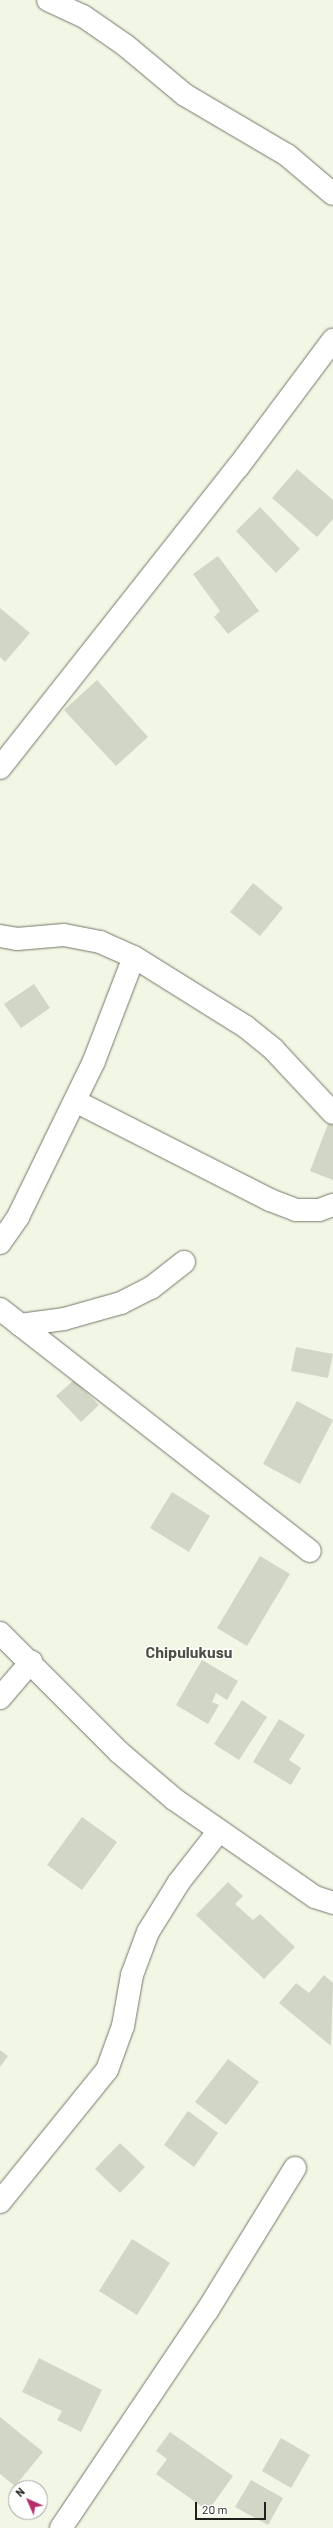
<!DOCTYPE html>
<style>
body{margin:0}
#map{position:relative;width:333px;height:2528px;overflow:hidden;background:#f1f6e5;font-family:Barlow,sans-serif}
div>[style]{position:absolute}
.building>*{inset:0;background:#d1d6c5}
.roads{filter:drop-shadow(0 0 1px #747869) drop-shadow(0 0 1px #747869)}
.minor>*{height:22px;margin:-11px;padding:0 11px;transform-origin:11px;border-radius:11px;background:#fff}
span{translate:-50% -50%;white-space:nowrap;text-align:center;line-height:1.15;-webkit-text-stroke:3px #fff;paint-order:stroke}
.district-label{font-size:16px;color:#4c5042;font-weight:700}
.north{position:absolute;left:8px;top:2480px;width:40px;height:40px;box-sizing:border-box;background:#fff;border:1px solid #a6a6a4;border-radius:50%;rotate:315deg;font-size:11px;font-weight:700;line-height:16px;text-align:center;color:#20211b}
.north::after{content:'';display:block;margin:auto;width:14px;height:18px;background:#b72d69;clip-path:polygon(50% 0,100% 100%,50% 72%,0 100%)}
.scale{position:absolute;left:195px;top:2502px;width:71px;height:18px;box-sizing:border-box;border:2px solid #20211b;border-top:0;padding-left:5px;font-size:12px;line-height:14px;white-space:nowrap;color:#20211b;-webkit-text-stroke:3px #fff;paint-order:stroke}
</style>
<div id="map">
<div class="building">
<div style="clip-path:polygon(297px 469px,333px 500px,333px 519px,317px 537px,272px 498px)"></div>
<div style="clip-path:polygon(260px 507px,300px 549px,276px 573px,236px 531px)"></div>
<div style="clip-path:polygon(218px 556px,259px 611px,228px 634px,214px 617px,220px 611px,193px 574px)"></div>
<div style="clip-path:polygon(0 608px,30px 633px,5px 662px,0 657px)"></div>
<div style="clip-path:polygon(97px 680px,148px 737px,116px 766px,64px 710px)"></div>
<div style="clip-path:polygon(253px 883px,283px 908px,260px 936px,230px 912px)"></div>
<div style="clip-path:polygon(34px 984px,50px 1008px,21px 1028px,4px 1004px)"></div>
<div style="clip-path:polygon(333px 1111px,333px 1180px,310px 1171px)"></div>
<div style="clip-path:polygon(296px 1347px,333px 1354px,328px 1378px,291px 1371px)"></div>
<div style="clip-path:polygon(74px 1380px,99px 1405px,81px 1422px,56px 1396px)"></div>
<div style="clip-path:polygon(297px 1401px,333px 1420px,300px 1484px,263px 1464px)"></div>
<div style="clip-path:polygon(172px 1492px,210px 1516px,189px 1552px,150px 1528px)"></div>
<div style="clip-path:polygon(260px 1556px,290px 1574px,247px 1646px,217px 1628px)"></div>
<div style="clip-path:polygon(202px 1660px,238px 1681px,227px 1700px,216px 1693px,212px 1702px,219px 1705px,208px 1724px,176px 1705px)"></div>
<div style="clip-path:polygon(242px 1700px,267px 1717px,239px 1760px,214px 1744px)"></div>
<div style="clip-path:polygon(279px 1719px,305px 1735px,289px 1760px,301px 1768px,291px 1785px,253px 1762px)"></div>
<div style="clip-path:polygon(82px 1817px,117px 1842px,82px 1890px,47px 1865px)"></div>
<div style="clip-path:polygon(228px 1882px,243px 1896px,235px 1904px,253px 1920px,260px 1914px,295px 1947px,264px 1979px,196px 1915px)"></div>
<div style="clip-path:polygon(324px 1975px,333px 1983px,331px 2046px,279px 2003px,296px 1983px,309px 1993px)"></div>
<div style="clip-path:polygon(0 2050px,8px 2056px,0 2067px)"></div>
<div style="clip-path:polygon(228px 2059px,259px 2082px,226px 2125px,195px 2102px)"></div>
<div style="clip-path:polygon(188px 2111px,218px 2133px,194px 2167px,164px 2145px)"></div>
<div style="clip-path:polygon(120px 2143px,145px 2167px,120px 2193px,95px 2169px)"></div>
<div style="clip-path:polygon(132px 2239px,170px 2263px,137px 2315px,99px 2291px)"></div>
<div style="clip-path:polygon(39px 2358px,102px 2390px,81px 2432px,57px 2420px,62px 2411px,22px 2392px)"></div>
<div style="clip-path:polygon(0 2417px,43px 2452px,15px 2486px,0 2474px)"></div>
<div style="clip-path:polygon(170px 2432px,233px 2476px,208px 2511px,156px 2474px,167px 2459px,156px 2451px)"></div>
<div style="clip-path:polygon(281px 2438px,310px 2455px,291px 2488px,262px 2471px)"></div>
<div style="clip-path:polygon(251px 2480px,283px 2498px,268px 2525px,235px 2507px)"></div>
</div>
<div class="roads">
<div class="minor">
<div style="left:48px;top:0;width:38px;rotate:25deg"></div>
<div style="left:83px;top:16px;width:51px;rotate:34.6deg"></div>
<div style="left:125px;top:45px;width:78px;rotate:39.8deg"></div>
<div style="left:185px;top:95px;width:118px;rotate:30.5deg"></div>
<div style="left:287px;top:155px;width:60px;rotate:40.3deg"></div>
<div style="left:0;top:768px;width:384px;rotate:-51.7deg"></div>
<div style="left:238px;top:467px;width:159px;rotate:-53.2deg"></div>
<div style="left:0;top:936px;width:17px;rotate:10deg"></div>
<div style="left:17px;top:939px;width:47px;rotate:-4.9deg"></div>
<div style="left:64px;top:935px;width:37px;rotate:11deg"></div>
<div style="left:100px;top:942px;width:37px;rotate:24deg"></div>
<div style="left:134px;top:957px;width:132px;rotate:32deg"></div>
<div style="left:246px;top:1027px;width:36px;rotate:39deg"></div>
<div style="left:274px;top:1050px;width:86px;rotate:46.9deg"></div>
<div style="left:75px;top:1101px;width:219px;rotate:26.9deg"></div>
<div style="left:270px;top:1200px;width:28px;rotate:21deg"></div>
<div style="left:296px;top:1210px;width:23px"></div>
<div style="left:319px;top:1210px;width:15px;rotate:-20deg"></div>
<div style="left:0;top:1243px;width:32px;rotate:-55deg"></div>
<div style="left:18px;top:1217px;width:174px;rotate:-64deg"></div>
<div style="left:94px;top:1061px;width:111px;rotate:-69deg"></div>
<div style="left:0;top:1309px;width:393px;rotate:38deg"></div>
<div style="left:20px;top:1325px;width:44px;rotate:-7.8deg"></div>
<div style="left:64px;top:1319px;width:59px;rotate:-15.7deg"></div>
<div style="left:121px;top:1303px;width:34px;rotate:-27deg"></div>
<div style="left:151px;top:1288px;width:42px;rotate:-38.2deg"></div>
<div style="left:0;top:1633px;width:168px;rotate:45deg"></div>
<div style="left:119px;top:1752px;width:72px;rotate:40.5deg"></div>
<div style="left:174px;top:1799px;width:172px;rotate:34.8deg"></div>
<div style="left:315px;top:1897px;width:19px;rotate:18deg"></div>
<div style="left:0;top:1698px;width:48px;rotate:-49.3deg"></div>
<div style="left:0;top:2202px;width:170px;rotate:-51deg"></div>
<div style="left:107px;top:2070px;width:47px;rotate:-70deg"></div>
<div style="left:123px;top:2026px;width:52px;rotate:-80deg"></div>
<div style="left:132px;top:1975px;width:46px;rotate:-69.6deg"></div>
<div style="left:148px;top:1932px;width:59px;rotate:-58.2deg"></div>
<div style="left:179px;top:1882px;width:65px;rotate:-51.9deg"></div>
<div style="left:61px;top:2528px;width:262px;rotate:-56.1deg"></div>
<div style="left:207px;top:2311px;width:168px;rotate:-58.4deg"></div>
</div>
</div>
<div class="district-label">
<span style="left:189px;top:1652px">Chipulukusu</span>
</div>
<div class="north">N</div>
<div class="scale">20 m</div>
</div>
